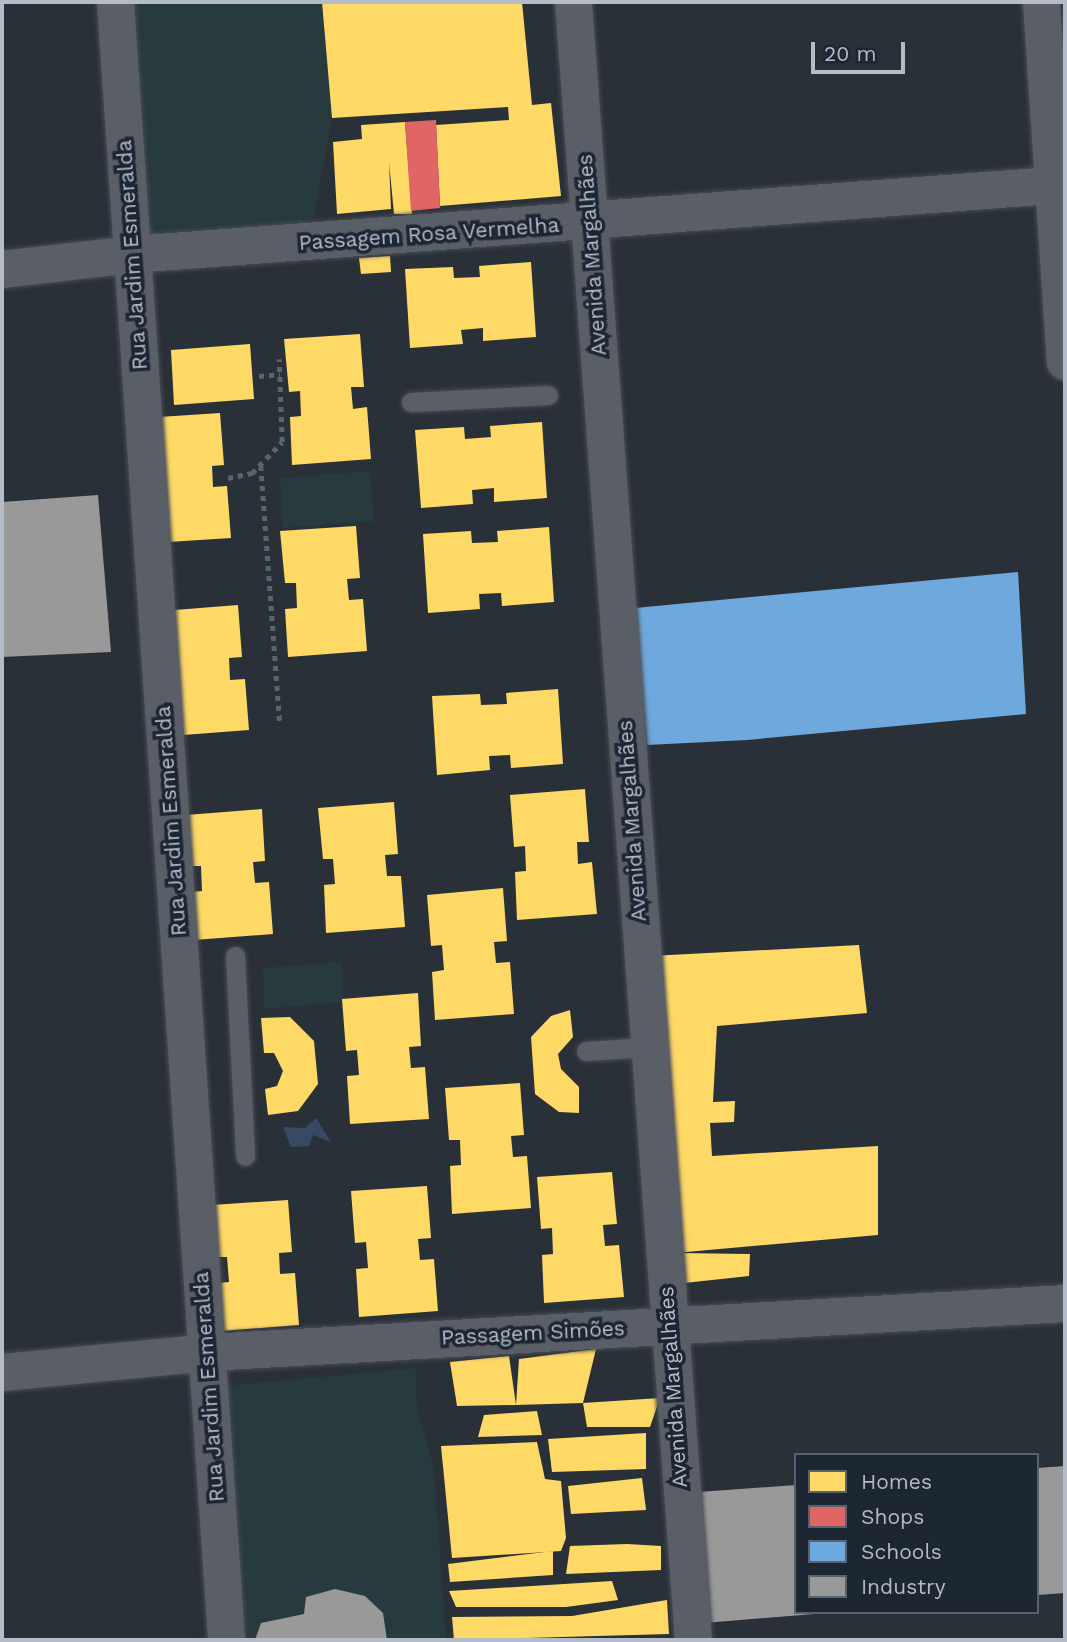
<!DOCTYPE html>
<meta charset="utf-8">
<style>
body{margin:0}
#map{position:relative;width:1067px;height:1642px;overflow:hidden;background:#2a3038;font-family:"Work Sans",sans-serif}
div>[style]{position:absolute}
.green>*{inset:0;background:#273a3e}
.water>*{inset:0;background:#384963}
.homes>*{inset:0;background:#ffd966}
.shops>*{inset:0;background:#e06666}
.schools>*{inset:0;background:#6fa8dc}
.industry>*{inset:0;background:#999}
.path>*{height:4.5px;margin-top:-2.25px;transform-origin:0;background:repeating-linear-gradient(90deg,#5d636a 0 5px,transparent 0 10px)}
.roads{filter:drop-shadow(0 0 2px #484c53) drop-shadow(0 0 2px #484c53)}
.service>*{height:19px;margin:-9.5px;padding:0 9.5px;transform-origin:9.5px;border-radius:9.5px;background:#5a5e66}
.minor>*{height:37px;margin:-18.5px;padding:0 18.5px;transform-origin:18.5px;border-radius:18.5px;background:#5a5e66}
span{translate:-50% -50%;white-space:nowrap;text-align:center;line-height:1.15;-webkit-text-stroke:7px #1d2633;paint-order:stroke}
.street-label{font-size:21px;color:#b4bcc9}
.frame{position:absolute;inset:0;border:4px solid #b4bcc9;pointer-events:none}
.legend{position:absolute;left:794px;top:1453px;width:245px;height:161px;box-sizing:border-box;background:#1d2633;border:2px solid #59626f;margin:0;padding:9px 12px;list-style:none;font-size:21px;color:#b4bcc9}
.legend li{display:flex;align-items:center;gap:14px;height:35px}
.legend b{width:35px;border:2px solid #59626f}
.scale{position:absolute;left:811px;top:42px;width:94px;height:32px;box-sizing:border-box;border:4px solid #b4bcc9;border-top:0;padding-left:9px;font-size:21px;line-height:24px;white-space:nowrap;color:#b4bcc9;-webkit-text-stroke:5px #1d2633;paint-order:stroke}
</style>
<div id="map">
<div class="green">
<div style="clip-path:polygon(132px 2px,322px 2px,332px 118px,312px 227px,146px 241px)"></div>
<div style="clip-path:polygon(370px 471px,374px 521px,283px 528px,280px 478px)"></div>
<div style="clip-path:polygon(341px 962px,344px 1002px,264px 1009px,263px 968px)"></div>
<div style="clip-path:polygon(416px 1368px,417px 1407px,434px 1469px,446px 1640px,248px 1640px,214px 1387px)"></div>
</div>
<div class="water">
<div style="clip-path:polygon(316px 1118px,331px 1142px,313px 1135px,309px 1146px,291px 1147px,283px 1127px,305px 1128px)"></div>
</div>
<div class="homes">
<div style="clip-path:polygon(322px 2px,522px 2px,532px 105px,551px 103px,561px 196px,440px 206px,436px 125px,509px 120px,508px 107px,332px 118px)"></div>
<div style="clip-path:polygon(405px 122px,412px 214px,394px 214px,389px 162px,391px 209px,337px 214px,333px 142px,362px 139px,361px 125px)"></div>
<div style="clip-path:polygon(390px 256px,391px 272px,361px 274px,359px 258px)"></div>
<div style="clip-path:polygon(531px 262px,536px 337px,483px 341px,483px 328px,461px 330px,463px 344px,410px 348px,405px 269px,453px 267px,454px 278px,480px 277px,479px 266px)"></div>
<div style="clip-path:polygon(360px 334px,364px 387px,351px 387px,353px 409px,367px 407px,371px 459px,292px 465px,290px 417px,301px 416px,300px 391px,289px 392px,284px 339px)"></div>
<div style="clip-path:polygon(250px 344px,254px 399px,174px 405px,171px 350px)"></div>
<div style="clip-path:polygon(220px 413px,224px 465px,212px 466px,213px 487px,227px 486px,231px 538px,153px 543px,144px 418px)"></div>
<div style="clip-path:polygon(542px 422px,547px 498px,494px 502px,494px 488px,472px 490px,473px 504px,421px 508px,415px 430px,464px 427px,465px 439px,491px 437px,490px 426px)"></div>
<div style="clip-path:polygon(356px 526px,360px 578px,347px 579px,349px 600px,363px 599px,367px 651px,288px 657px,285px 609px,297px 608px,296px 583px,285px 583px,280px 531px)"></div>
<div style="clip-path:polygon(549px 527px,554px 602px,502px 606px,501px 593px,479px 594px,480px 609px,428px 613px,423px 534px,471px 531px,472px 543px,498px 542px,497px 531px)"></div>
<div style="clip-path:polygon(238px 605px,242px 657px,229px 658px,230px 680px,245px 679px,249px 730px,170px 736px,162px 611px)"></div>
<div style="clip-path:polygon(558px 689px,563px 764px,511px 768px,510px 755px,489px 756px,490px 770px,437px 775px,432px 696px,480px 694px,481px 705px,507px 704px,506px 693px)"></div>
<div style="clip-path:polygon(585px 789px,589px 842px,577px 842px,578px 864px,592px 862px,597px 914px,517px 920px,515px 872px,526px 871px,525px 846px,514px 847px,510px 795px)"></div>
<div style="clip-path:polygon(394px 802px,398px 854px,385px 855px,387px 876px,401px 876px,405px 927px,326px 933px,324px 885px,335px 884px,333px 859px,323px 859px,318px 808px)"></div>
<div style="clip-path:polygon(262px 809px,265px 861px,253px 862px,255px 883px,269px 882px,273px 934px,194px 940px,191px 892px,202px 891px,201px 866px,191px 866px,186px 815px)"></div>
<div style="clip-path:polygon(503px 888px,507px 941px,494px 942px,496px 963px,510px 962px,514px 1014px,435px 1020px,432px 972px,444px 970px,442px 945px,431px 946px,427px 895px)"></div>
<div style="clip-path:polygon(859px 945px,867px 1013px,717px 1026px,713px 1102px,735px 1101px,734px 1122px,710px 1123px,712px 1156px,878px 1146px,878px 1235px,675px 1253px,750px 1254px,749px 1276px,675px 1284px,651px 956px)"></div>
<div style="clip-path:polygon(418px 993px,421px 1046px,409px 1047px,411px 1068px,425px 1067px,429px 1119px,350px 1124px,347px 1076px,359px 1075px,357px 1050px,346px 1051px,342px 999px)"></div>
<div style="clip-path:polygon(570px 1010px,573px 1037px,558px 1054px,561px 1069px,579px 1087px,579px 1113px,559px 1112px,535px 1094px,531px 1037px,551px 1016px)"></div>
<div style="clip-path:polygon(290px 1017px,314px 1041px,318px 1084px,298px 1111px,268px 1115px,265px 1089px,277px 1086px,283px 1071px,274px 1053px,264px 1053px,261px 1018px)"></div>
<div style="clip-path:polygon(520px 1083px,524px 1135px,511px 1136px,513px 1157px,527px 1156px,531px 1208px,452px 1214px,450px 1166px,461px 1165px,460px 1140px,449px 1140px,445px 1088px)"></div>
<div style="clip-path:polygon(612px 1172px,617px 1224px,603px 1225px,605px 1246px,619px 1245px,624px 1297px,544px 1303px,542px 1255px,553px 1254px,552px 1228px,541px 1229px,537px 1177px)"></div>
<div style="clip-path:polygon(427px 1186px,431px 1238px,418px 1239px,420px 1260px,434px 1259px,438px 1311px,359px 1317px,356px 1269px,368px 1268px,366px 1242px,355px 1243px,351px 1191px)"></div>
<div style="clip-path:polygon(288px 1200px,292px 1252px,279px 1253px,280px 1274px,295px 1273px,299px 1325px,220px 1331px,218px 1283px,229px 1282px,227px 1257px,216px 1257px,212px 1205px)"></div>
<div style="clip-path:polygon(596px 1349px,583px 1403px,660px 1398px,650px 1427px,587px 1427px,583px 1403px,516px 1405px,457px 1406px,450px 1362px,509px 1356px,516px 1405px,519px 1359px)"></div>
<div style="clip-path:polygon(537px 1411px,542px 1435px,478px 1437px,484px 1415px)"></div>
<div style="clip-path:polygon(646px 1433px,646px 1469px,552px 1472px,548px 1439px)"></div>
<div style="clip-path:polygon(537px 1442px,545px 1479px,561px 1481px,566px 1538px,561px 1551px,452px 1558px,441px 1446px)"></div>
<div style="clip-path:polygon(642px 1478px,646px 1510px,571px 1514px,568px 1486px)"></div>
<div style="clip-path:polygon(627px 1544px,661px 1546px,661px 1570px,566px 1574px,570px 1546px)"></div>
<div style="clip-path:polygon(553px 1551px,553px 1575px,450px 1582px,448px 1564px)"></div>
<div style="clip-path:polygon(612px 1581px,618px 1600px,566px 1607px,456px 1607px,449px 1591px)"></div>
<div style="clip-path:polygon(667px 1600px,669px 1634px,454px 1640px,452px 1617px,572px 1616px)"></div>
</div>
<div class="shops">
<div style="clip-path:polygon(436px 120px,440px 208px,411px 211px,405px 122px)"></div>
</div>
<div class="schools">
<div style="clip-path:polygon(1018px 572px,1026px 714px,747px 740px,647px 745px,635px 608px)"></div>
</div>
<div class="industry">
<div style="clip-path:polygon(98px 495px,111px 652px,2px 657px,2px 502px)"></div>
<div style="clip-path:polygon(1065px 1466px,1065px 1593px,1037px 1595px,1037px 1468px)"></div>
<div style="clip-path:polygon(796px 1485px,796px 1612px,814px 1614px,704px 1623px,699px 1492px)"></div>
<div style="clip-path:polygon(335px 1589px,365px 1596px,383px 1613px,387px 1640px,255px 1640px,261px 1623px,304px 1614px,306px 1597px)"></div>
</div>
<div class="path">
<div style="left:259px;top:376px;width:21px;rotate:-5deg"></div>
<div style="left:261px;top:466px;width:259px;rotate:85.8deg"></div>
<div style="left:228px;top:478px;width:25px;rotate:-12deg"></div>
<div style="left:252px;top:473px;width:43px;rotate:-45.9deg"></div>
<div style="left:282px;top:442px;width:83px;rotate:-92.1deg"></div>
</div>
<div class="roads">
<div class="service">
<div style="left:411px;top:402px;width:137px;rotate:-2.9deg"></div>
<div style="left:235px;top:956px;width:200px;rotate:87.1deg"></div>
<div style="left:586px;top:1051px;width:62px;rotate:-3.7deg"></div>
</div>
<div class="minor">
<div style="left:115px;top:2px;width:1642px;rotate:86.12deg"></div>
<div style="left:573px;top:2px;width:1642px;rotate:85.81deg"></div>
<div style="left:1041px;top:2px;width:360px;rotate:86.2deg"></div>
<div style="left:2px;top:269px;width:131px;rotate:-6.6deg"></div>
<div style="left:132px;top:254px;width:936px;rotate:-4.29deg"></div>
<div style="left:2px;top:1372px;width:207px;rotate:-5.5deg"></div>
<div style="left:208px;top:1352px;width:858px;rotate:-3.27deg"></div>
</div>
</div>
<div class="street-label">
<span style="left:429px;top:234px;rotate:-4deg">Passagem Rosa Vermelha</span>
<span style="left:132px;top:255px;rotate:-94deg">Rua Jardim Esmeralda</span>
<span style="left:592px;top:255px;rotate:-94deg">Avenida Margalhães</span>
<span style="left:171px;top:821px;rotate:-94deg">Rua Jardim Esmeralda</span>
<span style="left:632px;top:821px;rotate:-94deg">Avenida Margalhães</span>
<span style="left:533px;top:1333px;rotate:-3deg">Passagem Simões</span>
<span style="left:209px;top:1387px;rotate:-94deg">Rua Jardim Esmeralda</span>
<span style="left:673px;top:1387px;rotate:-94deg">Avenida Margalhães</span>
</div>
<div class="frame"></div>
<ul class="legend">
<li><b style="height:19px;background:#ffd966"></b>Homes</li>
<li><b style="height:19px;background:#e06666"></b>Shops</li>
<li><b style="height:19px;background:#6fa8dc"></b>Schools</li>
<li><b style="height:19px;background:#999"></b>Industry</li>
</ul>
<div class="scale">20 m</div>
</div>
